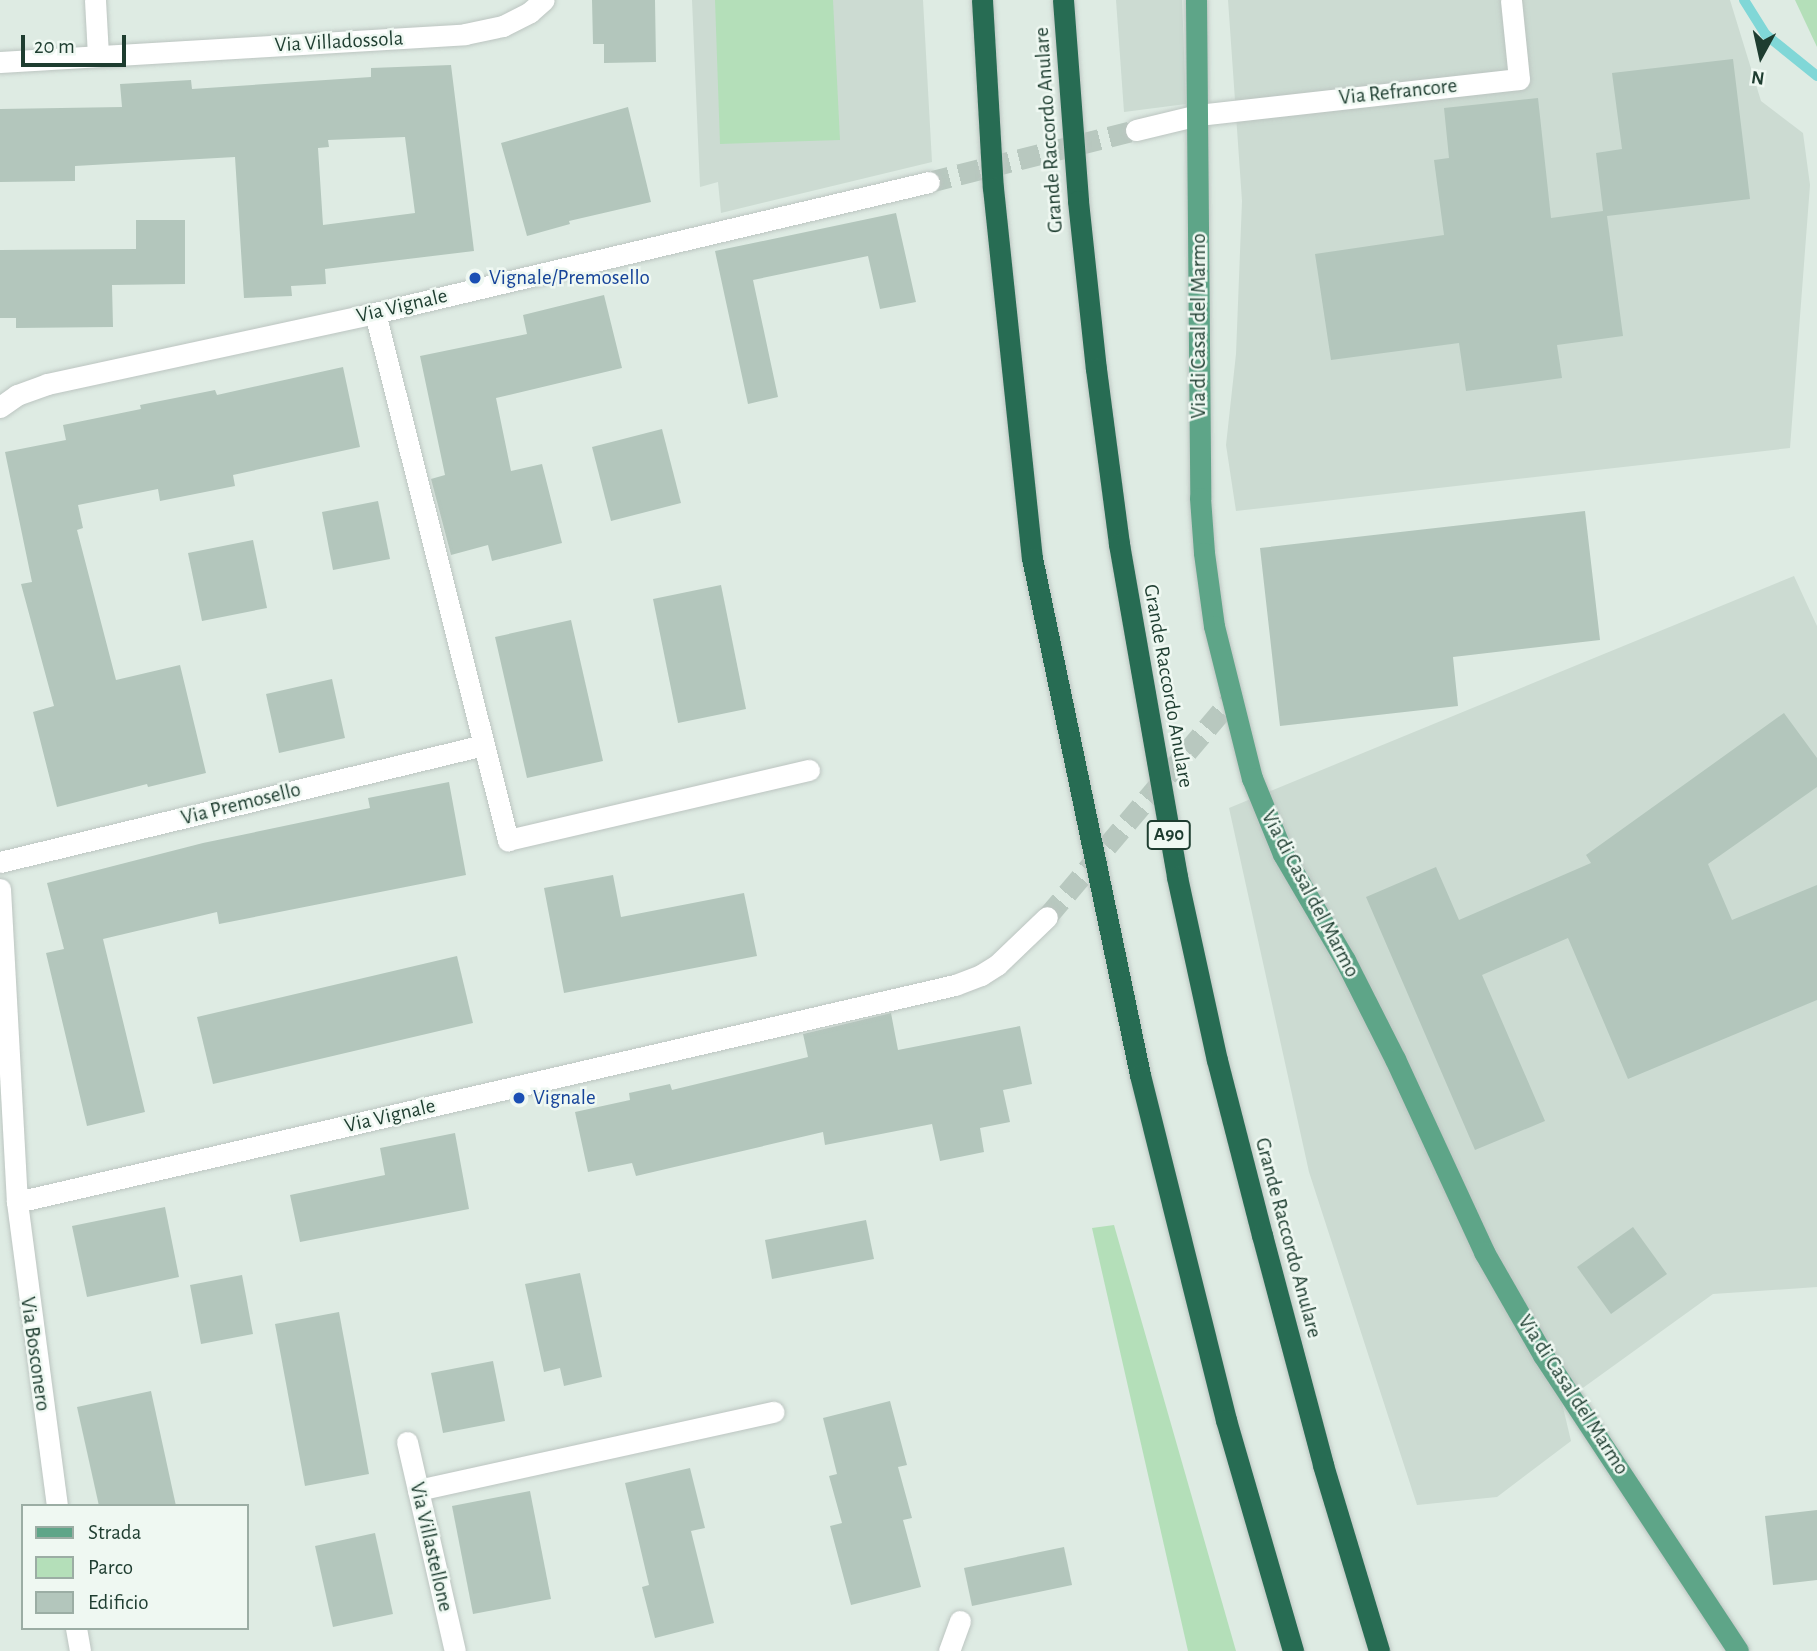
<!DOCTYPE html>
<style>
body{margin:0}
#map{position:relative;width:1817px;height:1651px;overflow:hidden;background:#deebe3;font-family:"Alegreya Sans",sans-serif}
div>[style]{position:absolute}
.built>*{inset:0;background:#ccdbd2}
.green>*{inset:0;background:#b4dfb9}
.stream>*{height:10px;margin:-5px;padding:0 5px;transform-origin:5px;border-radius:5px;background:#80d7d7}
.building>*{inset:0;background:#b3c6bc}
.minor-tunnel>*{height:21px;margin-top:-10.5px;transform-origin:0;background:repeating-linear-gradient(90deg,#b8c8bf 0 21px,transparent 0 31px)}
.roads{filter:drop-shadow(0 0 2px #bcc5c1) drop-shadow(0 0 2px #bcc5c1)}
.minor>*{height:21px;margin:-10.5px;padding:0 10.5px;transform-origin:10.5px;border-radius:10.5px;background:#fff}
.major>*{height:21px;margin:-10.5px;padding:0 10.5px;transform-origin:10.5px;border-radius:10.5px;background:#5ea588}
.highway>*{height:21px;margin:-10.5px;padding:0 10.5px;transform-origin:10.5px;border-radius:10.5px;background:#276c53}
.dots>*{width:19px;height:19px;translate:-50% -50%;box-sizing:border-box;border:4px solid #eff8f2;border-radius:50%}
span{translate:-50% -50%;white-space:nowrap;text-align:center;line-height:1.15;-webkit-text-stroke:5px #eff8f2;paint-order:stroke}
.shield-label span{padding:2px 5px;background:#eff8f2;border:2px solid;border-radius:5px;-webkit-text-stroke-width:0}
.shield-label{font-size:19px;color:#1e3d30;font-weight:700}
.street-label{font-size:21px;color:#1e3d30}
.transit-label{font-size:21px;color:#164399}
.left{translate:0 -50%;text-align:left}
.legend{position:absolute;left:21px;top:1504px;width:228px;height:126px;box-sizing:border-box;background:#eff8f2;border:2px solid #9bada4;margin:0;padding:9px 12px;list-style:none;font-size:21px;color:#1e3d30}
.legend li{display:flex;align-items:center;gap:14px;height:35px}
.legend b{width:35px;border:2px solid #9bada4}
.north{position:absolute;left:1726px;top:21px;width:70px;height:70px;-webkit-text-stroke:5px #eff8f2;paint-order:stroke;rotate:188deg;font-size:19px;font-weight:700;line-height:28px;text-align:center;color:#1e3d30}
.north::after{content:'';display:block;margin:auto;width:24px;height:32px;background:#1e3d30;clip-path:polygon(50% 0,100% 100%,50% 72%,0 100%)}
.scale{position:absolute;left:21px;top:35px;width:105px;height:32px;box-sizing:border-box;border:4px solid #1e3d30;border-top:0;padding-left:9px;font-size:21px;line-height:24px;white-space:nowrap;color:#1e3d30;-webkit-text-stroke:5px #eff8f2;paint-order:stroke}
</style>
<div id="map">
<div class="built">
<div style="clip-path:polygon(692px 0,923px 0,932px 162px,721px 213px,718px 182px,700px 187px)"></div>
<div style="clip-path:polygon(1116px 0,1182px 0,1186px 104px,1124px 112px)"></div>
<div style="clip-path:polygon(1228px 0,1730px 0,1761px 101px,1803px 133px,1810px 185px,1790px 448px,1236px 511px,1226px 445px,1236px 354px,1242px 201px)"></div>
<div style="clip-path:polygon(1794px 576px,1817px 626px,1817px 1287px,1713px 1294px,1562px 1403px,1571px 1441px,1497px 1497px,1417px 1505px,1309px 1172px,1229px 808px)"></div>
</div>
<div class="green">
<div style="clip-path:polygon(715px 0,833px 0,840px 140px,720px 144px)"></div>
<div style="clip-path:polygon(1795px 0,1817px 0,1817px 47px)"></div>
<div style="clip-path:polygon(1114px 1225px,1236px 1651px,1188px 1651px,1092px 1228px)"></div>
</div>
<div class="stream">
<div style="left:1744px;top:0;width:40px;rotate:58deg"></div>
<div style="left:1765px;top:34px;width:67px;rotate:38.9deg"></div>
</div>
<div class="building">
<div style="clip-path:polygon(592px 0,655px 0,656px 62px,604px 63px,604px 44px,593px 44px)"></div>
<div style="clip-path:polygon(1733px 59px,1750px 199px,1607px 216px,1623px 336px,1557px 345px,1562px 378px,1466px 391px,1459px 343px,1331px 360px,1315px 254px,1444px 235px,1434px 160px,1449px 158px,1444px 108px,1538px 98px,1551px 218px,1603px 211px,1596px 153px,1622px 149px,1612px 73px)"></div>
<div style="clip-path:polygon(evenodd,451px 65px,474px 251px,325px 269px,326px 284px,291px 286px,292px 296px,244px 298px,235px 157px,75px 166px,75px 181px,0 182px,0 109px,122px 107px,120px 84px,191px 80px,192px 89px,371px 77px,371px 68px,451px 65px,405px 137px,415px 213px,323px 225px,318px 148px,329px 147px,328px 140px,405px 137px)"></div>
<div style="clip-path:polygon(628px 107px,651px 202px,569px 221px,570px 224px,527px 236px,501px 143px)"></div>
<div style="clip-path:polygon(896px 213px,916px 302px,880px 309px,868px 256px,753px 280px,778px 397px,748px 404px,715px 251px)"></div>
<div style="clip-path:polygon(136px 220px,185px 220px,185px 284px,112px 285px,113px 327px,16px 328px,16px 318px,0 318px,0 250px,136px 249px)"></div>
<div style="clip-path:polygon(604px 295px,622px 368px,496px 398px,511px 471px,542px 464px,562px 543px,492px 561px,488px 545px,451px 555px,431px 479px,445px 475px,420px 356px,527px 334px,523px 315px)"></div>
<div style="clip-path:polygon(343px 367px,360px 447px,233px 475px,235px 486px,160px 501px,158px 489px,78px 505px,83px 528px,77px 530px,116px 680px,180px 665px,206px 773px,148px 787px,147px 784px,57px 807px,33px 712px,54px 706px,21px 584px,32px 582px,5px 452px,66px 440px,63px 425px,141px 409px,140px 405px,215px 390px,217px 395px)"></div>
<div style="clip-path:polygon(662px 429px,681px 503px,611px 521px,592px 447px)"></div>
<div style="clip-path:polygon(378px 501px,390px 559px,333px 570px,322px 512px)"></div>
<div style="clip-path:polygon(1585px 511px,1600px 640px,1453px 657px,1458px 706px,1280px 726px,1260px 548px)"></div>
<div style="clip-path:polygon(253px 540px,267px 608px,202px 621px,188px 553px)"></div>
<div style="clip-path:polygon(721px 585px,746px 709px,678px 723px,653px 599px)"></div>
<div style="clip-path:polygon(571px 620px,603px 761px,527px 778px,495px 637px)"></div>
<div style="clip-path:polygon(332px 679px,345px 738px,279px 753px,266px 694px)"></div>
<div style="clip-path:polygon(1784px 713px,1817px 758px,1817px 787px,1708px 864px,1732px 920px,1817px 885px,1817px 1000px,1628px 1079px,1568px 938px,1482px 975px,1545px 1121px,1475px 1150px,1366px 897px,1436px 867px,1459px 920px,1591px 863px,1586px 855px)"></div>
<div style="clip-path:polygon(449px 782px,466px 875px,219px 924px,217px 912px,103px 939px,145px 1112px,87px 1126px,46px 953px,64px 949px,47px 883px,203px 843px,370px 808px,368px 798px)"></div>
<div style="clip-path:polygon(613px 875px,621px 917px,744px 893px,757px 956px,564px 993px,544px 888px)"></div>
<div style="clip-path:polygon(457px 956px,473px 1023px,213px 1084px,197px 1017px)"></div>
<div style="clip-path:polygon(891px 1013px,898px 1050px,1020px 1026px,1032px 1084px,1003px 1090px,1010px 1122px,980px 1128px,984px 1152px,940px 1161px,932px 1124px,825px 1145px,823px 1132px,636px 1176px,632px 1163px,588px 1172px,575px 1112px,630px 1100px,629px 1093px,670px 1084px,672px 1090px,808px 1057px,803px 1034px)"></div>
<div style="clip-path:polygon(455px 1133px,469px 1209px,300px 1242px,290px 1195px,385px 1175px,380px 1148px)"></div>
<div style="clip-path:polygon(165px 1207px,179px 1277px,87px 1297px,72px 1226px)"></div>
<div style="clip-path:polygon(866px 1220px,874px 1259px,772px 1279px,765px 1240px)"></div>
<div style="clip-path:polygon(1633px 1227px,1667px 1274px,1611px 1314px,1577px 1267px)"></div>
<div style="clip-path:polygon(580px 1273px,602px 1377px,564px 1386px,560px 1368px,544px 1372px,525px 1284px)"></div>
<div style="clip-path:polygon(242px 1275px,253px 1334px,201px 1344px,190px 1285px)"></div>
<div style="clip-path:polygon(339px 1312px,369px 1474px,305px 1486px,275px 1324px)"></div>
<div style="clip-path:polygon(493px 1361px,505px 1421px,443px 1433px,431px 1373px)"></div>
<div style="clip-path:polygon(151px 1391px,176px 1506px,99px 1506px,77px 1407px)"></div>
<div style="clip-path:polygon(890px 1401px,907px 1465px,898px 1467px,912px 1518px,903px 1520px,921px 1587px,851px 1605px,830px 1526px,842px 1523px,829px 1476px,837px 1474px,823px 1418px)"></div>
<div style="clip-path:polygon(690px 1468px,705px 1528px,691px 1531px,714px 1623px,655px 1638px,642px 1587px,649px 1585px,625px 1483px)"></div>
<div style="clip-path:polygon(530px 1491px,551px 1599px,473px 1614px,452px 1506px)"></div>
<div style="clip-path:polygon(1817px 1510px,1817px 1580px,1773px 1585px,1765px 1516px)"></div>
<div style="clip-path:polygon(375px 1533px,393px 1614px,333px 1627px,315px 1546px)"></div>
<div style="clip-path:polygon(1064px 1547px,1072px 1585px,972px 1606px,964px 1568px)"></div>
</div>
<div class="minor-tunnel">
<div style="left:929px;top:182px;width:213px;rotate:-14.1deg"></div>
<div style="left:1047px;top:917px;width:285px;rotate:-49.7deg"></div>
</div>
<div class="roads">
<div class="minor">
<div style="left:95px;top:0;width:56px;rotate:86.9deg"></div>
<div style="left:0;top:62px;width:466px;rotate:-3.4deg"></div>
<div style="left:465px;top:34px;width:39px;rotate:-12deg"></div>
<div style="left:503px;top:26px;width:30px;rotate:-27deg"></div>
<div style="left:530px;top:12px;width:18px;rotate:-41deg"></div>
<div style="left:1136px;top:130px;width:64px;rotate:-13.6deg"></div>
<div style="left:1198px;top:115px;width:323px;rotate:-6.4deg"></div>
<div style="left:1519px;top:79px;width:79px;rotate:-95.8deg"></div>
<div style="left:375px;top:313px;width:544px;rotate:75.84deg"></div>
<div style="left:508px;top:840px;width:309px;rotate:-13.1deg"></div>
<div style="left:0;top:407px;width:21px;rotate:-35deg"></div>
<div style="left:17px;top:395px;width:32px;rotate:-20deg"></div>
<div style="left:47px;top:384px;width:336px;rotate:-12.2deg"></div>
<div style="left:375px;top:313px;width:569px;rotate:-13.3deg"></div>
<div style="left:0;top:862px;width:497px;rotate:-13.6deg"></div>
<div style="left:0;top:889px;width:313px;rotate:86.9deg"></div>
<div style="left:17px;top:1202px;width:963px;rotate:-13.03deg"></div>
<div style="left:955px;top:985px;width:28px;rotate:-21deg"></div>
<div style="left:981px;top:975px;width:19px;rotate:-32deg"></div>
<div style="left:997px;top:965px;width:69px;rotate:-43.8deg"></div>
<div style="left:17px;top:1202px;width:307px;rotate:82.5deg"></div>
<div style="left:407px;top:1442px;width:214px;rotate:77.1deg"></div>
<div style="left:418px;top:1490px;width:364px;rotate:-12.4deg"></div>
<div style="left:76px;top:1628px;width:23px;rotate:80deg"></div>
<div style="left:949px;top:1651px;width:32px;rotate:-70deg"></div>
</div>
<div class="major">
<div style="left:1196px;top:0;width:498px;rotate:89.5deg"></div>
<div style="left:1200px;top:498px;width:55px;rotate:85.8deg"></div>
<div style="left:1204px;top:553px;width:74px;rotate:82.2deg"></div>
<div style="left:1214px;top:626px;width:157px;rotate:76deg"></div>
<div style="left:1252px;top:778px;width:82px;rotate:67.8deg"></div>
<div style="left:1283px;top:854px;width:123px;rotate:59.7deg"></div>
<div style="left:1345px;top:960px;width:111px;rotate:63.2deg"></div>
<div style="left:1395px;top:1059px;width:213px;rotate:65.2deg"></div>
<div style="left:1484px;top:1252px;width:119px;rotate:60.2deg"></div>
<div style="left:1543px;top:1355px;width:354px;rotate:56.6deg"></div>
</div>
<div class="highway">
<div style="left:982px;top:0;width:188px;rotate:86.7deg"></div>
<div style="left:993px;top:188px;width:372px;rotate:84deg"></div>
<div style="left:1032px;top:558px;width:528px;rotate:78.2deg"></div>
<div style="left:1140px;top:1075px;width:356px;rotate:76deg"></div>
<div style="left:1226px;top:1420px;width:241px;rotate:73.8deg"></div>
<div style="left:1063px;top:0;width:202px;rotate:85.7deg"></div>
<div style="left:1078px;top:201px;width:169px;rotate:83.9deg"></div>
<div style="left:1096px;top:369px;width:177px;rotate:82.5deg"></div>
<div style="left:1119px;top:544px;width:338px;rotate:80.1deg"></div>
<div style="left:1177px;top:877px;width:187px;rotate:77.7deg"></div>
<div style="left:1217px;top:1060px;width:181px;rotate:75.6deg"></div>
<div style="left:1262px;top:1235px;width:238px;rotate:75.1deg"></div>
<div style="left:1323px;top:1465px;width:194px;rotate:73.2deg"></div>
</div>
</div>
<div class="dots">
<div style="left:475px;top:278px;background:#1a4fb4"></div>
<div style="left:519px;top:1098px;background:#1a4fb4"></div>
</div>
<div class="shield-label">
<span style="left:1169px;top:835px">A90</span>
</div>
<div class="street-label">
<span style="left:339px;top:42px;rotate:-3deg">Via Villadossola</span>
<span style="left:1398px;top:92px;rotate:-6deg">Via Refrancore</span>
<span style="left:1049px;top:130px;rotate:-94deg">Grande Raccordo Anulare</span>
<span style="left:402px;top:306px;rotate:-13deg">Via Vignale</span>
<span style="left:1199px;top:326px;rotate:-90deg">Via di Casal del Marmo</span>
<span style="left:1168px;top:686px;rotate:80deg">Grande Raccordo Anulare</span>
<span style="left:241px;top:804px;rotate:-14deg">Via Premosello</span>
<span style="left:1310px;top:894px;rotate:62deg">Via di Casal del Marmo</span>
<span style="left:390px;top:1116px;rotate:-13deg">Via Vignale</span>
<span style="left:1288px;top:1238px;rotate:75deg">Grande Raccordo Anulare</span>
<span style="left:35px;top:1354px;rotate:82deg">Via Bosconero</span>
<span style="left:1573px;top:1395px;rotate:57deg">Via di Casal del Marmo</span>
<span style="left:431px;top:1547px;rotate:77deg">Via Villastellone</span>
</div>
<div class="transit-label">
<span class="left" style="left:489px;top:278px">Vignale/Premosello</span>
<span class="left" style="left:533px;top:1098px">Vignale</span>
</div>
<ul class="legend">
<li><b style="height:9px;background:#5ea588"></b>Strada</li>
<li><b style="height:19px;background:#b4dfb9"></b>Parco</li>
<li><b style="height:19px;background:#b3c6bc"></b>Edificio</li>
</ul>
<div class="north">N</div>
<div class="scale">20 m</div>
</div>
